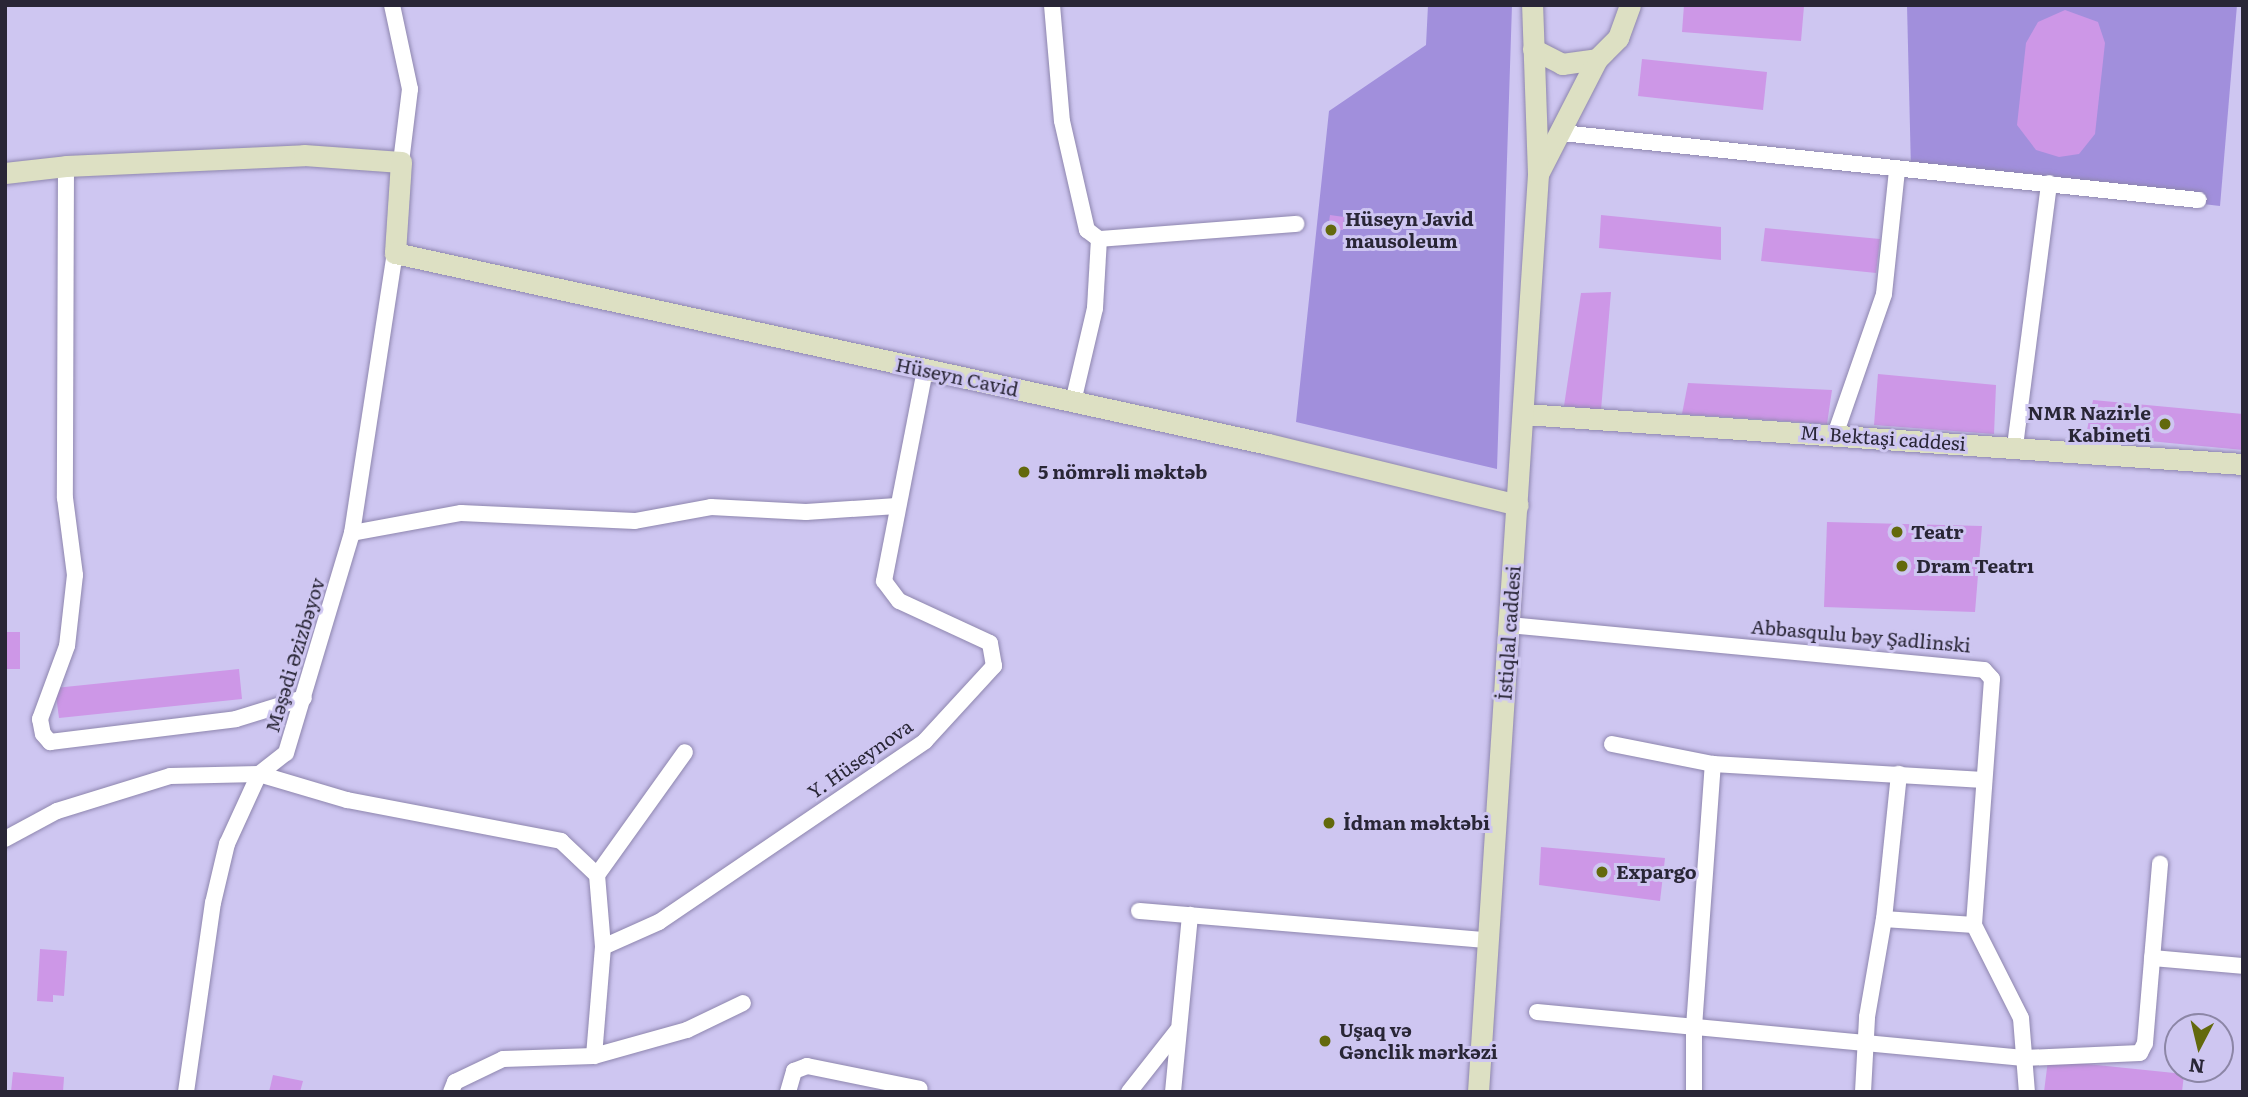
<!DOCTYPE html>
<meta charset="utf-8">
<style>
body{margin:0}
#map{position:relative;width:2248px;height:1097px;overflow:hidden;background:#cec6f1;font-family:Literata,serif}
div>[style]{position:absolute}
.green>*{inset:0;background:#a18fdc}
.building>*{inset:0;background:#cd97e7}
.roads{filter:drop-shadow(0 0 2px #8e86ae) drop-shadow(0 0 2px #8e86ae)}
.street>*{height:16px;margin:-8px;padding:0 8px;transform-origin:8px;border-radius:8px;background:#fff}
.secondary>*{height:21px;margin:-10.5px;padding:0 10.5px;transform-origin:10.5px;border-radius:10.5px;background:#dde0c3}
.dots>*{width:19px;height:19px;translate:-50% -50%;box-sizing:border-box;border:4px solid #cec6f1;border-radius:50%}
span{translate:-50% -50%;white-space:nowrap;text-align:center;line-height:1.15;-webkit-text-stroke:6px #cec6f1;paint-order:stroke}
.poi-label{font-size:19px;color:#292636;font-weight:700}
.left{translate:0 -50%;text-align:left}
.right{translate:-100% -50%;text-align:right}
.street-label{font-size:19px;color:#292636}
.frame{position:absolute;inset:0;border:7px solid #292636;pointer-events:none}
.north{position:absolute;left:2164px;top:1013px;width:70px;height:70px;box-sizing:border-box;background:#cec6f1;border:2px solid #8c86a6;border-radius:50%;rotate:187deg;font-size:19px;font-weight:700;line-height:28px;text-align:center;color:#292636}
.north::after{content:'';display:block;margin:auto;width:24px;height:32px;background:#63690c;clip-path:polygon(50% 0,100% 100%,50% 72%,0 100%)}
</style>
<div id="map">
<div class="green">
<div style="clip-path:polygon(1428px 5px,1512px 5px,1497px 469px,1296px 422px,1329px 111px,1426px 45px)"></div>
<div style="clip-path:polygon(1907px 5px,2237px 5px,2220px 206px,1911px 170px)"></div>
</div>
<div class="building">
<div style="clip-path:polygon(1684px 5px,1804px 6px,1801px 41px,1682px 32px)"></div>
<div style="clip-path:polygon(2065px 10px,2098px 22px,2105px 43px,2095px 134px,2079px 154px,2059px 157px,2036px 150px,2017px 125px,2026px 43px,2038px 22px)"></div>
<div style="clip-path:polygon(1642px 59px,1767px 72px,1763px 110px,1638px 96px)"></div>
<div style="clip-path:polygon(1330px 215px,1344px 217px,1343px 230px,1328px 229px)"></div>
<div style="clip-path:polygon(1601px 215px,1721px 227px,1721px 260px,1599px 248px)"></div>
<div style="clip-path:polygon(1765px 228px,1880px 239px,1876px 273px,1761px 261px)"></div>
<div style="clip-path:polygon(1611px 292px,1601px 410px,1564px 406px,1581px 293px)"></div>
<div style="clip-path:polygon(1878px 374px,1996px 385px,1994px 434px,1874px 425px)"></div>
<div style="clip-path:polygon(1688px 383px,1832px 390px,1827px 424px,1682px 414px)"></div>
<div style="clip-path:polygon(2093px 400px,2243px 414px,2243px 450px,2086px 435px)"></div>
<div style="clip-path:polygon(1827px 522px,1982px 526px,1975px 612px,1824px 607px)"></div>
<div style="clip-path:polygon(5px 632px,20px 632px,20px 669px,5px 669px)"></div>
<div style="clip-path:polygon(239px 669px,242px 699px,59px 718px,55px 688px)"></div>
<div style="clip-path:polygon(1541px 847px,1665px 858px,1660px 901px,1539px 885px)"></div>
<div style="clip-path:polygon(40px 949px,67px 951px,64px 996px,53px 995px,53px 1002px,37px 1001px)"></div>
<div style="clip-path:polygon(2048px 1060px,2184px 1074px,2182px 1092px,2044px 1092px)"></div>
<div style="clip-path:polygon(13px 1072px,64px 1077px,63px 1092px,11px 1092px)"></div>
<div style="clip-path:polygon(273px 1075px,303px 1081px,300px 1092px,269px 1092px)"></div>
</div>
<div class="roads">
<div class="street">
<div style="left:392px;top:5px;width:86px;rotate:77.9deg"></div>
<div style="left:410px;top:89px;width:74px;rotate:97deg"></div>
<div style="left:1052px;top:5px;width:116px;rotate:85.1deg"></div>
<div style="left:1062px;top:121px;width:112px;rotate:77.1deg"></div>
<div style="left:1087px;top:230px;width:15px;rotate:37deg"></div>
<div style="left:1562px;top:133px;width:640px;rotate:6.01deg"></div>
<div style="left:66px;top:166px;width:332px;rotate:90.2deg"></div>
<div style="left:65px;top:498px;width:78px;rotate:82.6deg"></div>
<div style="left:75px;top:575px;width:71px;rotate:96.4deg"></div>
<div style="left:67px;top:646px;width:78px;rotate:110.3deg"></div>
<div style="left:40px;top:719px;width:15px;rotate:79deg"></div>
<div style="left:43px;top:734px;width:11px;rotate:49deg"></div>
<div style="left:50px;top:742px;width:187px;rotate:-7deg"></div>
<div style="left:236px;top:719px;width:71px;rotate:-17.2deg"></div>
<div style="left:1099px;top:239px;width:198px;rotate:-4.4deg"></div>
<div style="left:1073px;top:402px;width:97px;rotate:-76.8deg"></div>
<div style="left:1095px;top:308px;width:69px;rotate:-86.7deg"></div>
<div style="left:1835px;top:435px;width:149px;rotate:-70.8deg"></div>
<div style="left:1884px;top:294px;width:125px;rotate:-84deg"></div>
<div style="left:2015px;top:446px;width:265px;rotate:-82.6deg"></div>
<div style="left:352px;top:533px;width:111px;rotate:-10.4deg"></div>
<div style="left:461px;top:513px;width:174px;rotate:2.6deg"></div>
<div style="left:635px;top:521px;width:77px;rotate:-10.4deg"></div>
<div style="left:711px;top:507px;width:95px;rotate:3deg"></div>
<div style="left:806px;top:512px;width:91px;rotate:-3.8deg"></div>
<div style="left:1509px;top:625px;width:477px;rotate:5.4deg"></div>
<div style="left:1984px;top:670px;width:12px;rotate:48deg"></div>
<div style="left:1992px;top:679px;width:247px;rotate:94.2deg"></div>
<div style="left:1974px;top:925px;width:104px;rotate:63.2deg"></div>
<div style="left:2021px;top:1018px;width:74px;rotate:85.4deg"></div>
<div style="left:1612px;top:744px;width:103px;rotate:11.2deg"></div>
<div style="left:1713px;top:764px;width:271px;rotate:3.4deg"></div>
<div style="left:5px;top:839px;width:59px;rotate:-28.3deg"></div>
<div style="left:57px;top:811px;width:118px;rotate:-17.2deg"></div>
<div style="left:170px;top:776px;width:89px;rotate:-1.3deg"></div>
<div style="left:259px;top:774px;width:92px;rotate:16.5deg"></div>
<div style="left:347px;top:800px;width:218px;rotate:10.8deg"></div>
<div style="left:561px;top:841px;width:50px;rotate:43.4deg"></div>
<div style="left:597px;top:875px;width:72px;rotate:85.2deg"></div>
<div style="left:603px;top:947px;width:61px;rotate:-24.1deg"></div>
<div style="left:659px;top:922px;width:322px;rotate:-34.2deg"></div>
<div style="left:925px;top:741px;width:102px;rotate:-47.4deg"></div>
<div style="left:994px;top:666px;width:23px;rotate:-100deg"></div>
<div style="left:990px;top:643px;width:100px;rotate:-155.2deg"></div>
<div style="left:899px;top:601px;width:25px;rotate:-127deg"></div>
<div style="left:884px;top:581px;width:214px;rotate:-79deg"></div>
<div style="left:597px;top:875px;width:151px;rotate:-54.4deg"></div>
<div style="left:1139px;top:911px;width:349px;rotate:4.8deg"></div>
<div style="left:1884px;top:919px;width:146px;rotate:-84.1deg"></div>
<div style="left:2152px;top:958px;width:91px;rotate:5deg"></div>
<div style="left:1537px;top:1012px;width:489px;rotate:5.4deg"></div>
<div style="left:2024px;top:1058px;width:116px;rotate:-2.5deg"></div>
<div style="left:2140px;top:1053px;width:11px;rotate:-63deg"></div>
<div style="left:2145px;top:1043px;width:180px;rotate:-85.2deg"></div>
<div style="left:594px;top:1056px;width:97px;rotate:-15.6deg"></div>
<div style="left:687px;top:1030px;width:62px;rotate:-25.7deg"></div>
<div style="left:186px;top:1092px;width:191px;rotate:-81.9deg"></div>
<div style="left:213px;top:903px;width:61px;rotate:-76.7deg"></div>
<div style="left:227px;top:844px;width:77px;rotate:-65.4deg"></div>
<div style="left:259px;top:774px;width:34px;rotate:-38deg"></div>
<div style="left:286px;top:753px;width:230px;rotate:-73.3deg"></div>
<div style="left:352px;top:533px;width:283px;rotate:-81.3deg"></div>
<div style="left:451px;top:1092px;width:11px;rotate:-68deg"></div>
<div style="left:455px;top:1082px;width:53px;rotate:-25.6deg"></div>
<div style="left:503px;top:1059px;width:91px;rotate:-1.9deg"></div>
<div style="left:594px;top:1056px;width:109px;rotate:-85.3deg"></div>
<div style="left:788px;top:1092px;width:22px;rotate:-74deg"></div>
<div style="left:794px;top:1071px;width:14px;rotate:-21deg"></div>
<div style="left:807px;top:1066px;width:115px;rotate:11.5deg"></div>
<div style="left:1129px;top:1092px;width:78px;rotate:-51.8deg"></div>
<div style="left:1173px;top:1092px;width:178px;rotate:-84.5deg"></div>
<div style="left:1694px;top:1092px;width:65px;rotate:-90deg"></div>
<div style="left:1694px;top:1027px;width:264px;rotate:-85.9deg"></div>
<div style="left:1863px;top:1092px;width:75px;rotate:-86.9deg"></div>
<div style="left:1867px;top:1017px;width:99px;rotate:-80.2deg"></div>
<div style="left:1884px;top:919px;width:90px;rotate:3.8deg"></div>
</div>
<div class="secondary">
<div style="left:1533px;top:49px;width:33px;rotate:27deg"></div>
<div style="left:1562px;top:64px;width:35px;rotate:-8deg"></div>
<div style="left:5px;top:173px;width:61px;rotate:-6.5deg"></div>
<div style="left:66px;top:166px;width:238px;rotate:-2.6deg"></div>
<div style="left:304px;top:155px;width:97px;rotate:4.1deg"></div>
<div style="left:401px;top:162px;width:91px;rotate:93.8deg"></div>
<div style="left:395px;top:253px;width:894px;rotate:12.34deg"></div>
<div style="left:1268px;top:444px;width:257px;rotate:13.7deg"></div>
<div style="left:1538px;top:174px;width:129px;rotate:-62.8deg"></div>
<div style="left:1597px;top:59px;width:30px;rotate:-45deg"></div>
<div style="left:1618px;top:38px;width:35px;rotate:-70deg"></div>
<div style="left:1524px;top:414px;width:721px;rotate:3.98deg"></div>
<div style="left:1478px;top:1092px;width:920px;rotate:-86.26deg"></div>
<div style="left:1538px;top:174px;width:169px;rotate:-92deg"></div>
</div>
</div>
<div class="dots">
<div style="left:1331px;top:230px;background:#63690c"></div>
<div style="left:2165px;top:424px;background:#63690c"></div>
<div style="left:1024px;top:472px;background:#63690c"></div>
<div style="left:1897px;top:532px;background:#63690c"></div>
<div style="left:1902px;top:566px;background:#63690c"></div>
<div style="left:1329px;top:823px;background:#63690c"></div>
<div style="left:1602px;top:872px;background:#63690c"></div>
<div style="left:1325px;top:1041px;background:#63690c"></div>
</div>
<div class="poi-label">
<span class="left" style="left:1345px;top:230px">Hüseyn Javid<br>mausoleum</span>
<span class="right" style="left:2151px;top:424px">NMR Nazirle<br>Kabineti</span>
<span class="left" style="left:1038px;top:472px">5 nömrəli məktəb</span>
<span class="left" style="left:1911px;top:532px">Teatr</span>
<span class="left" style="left:1916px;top:566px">Dram Teatrı</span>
<span class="left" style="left:1343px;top:823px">İdman məktəbi</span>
<span class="left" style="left:1616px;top:872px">Expargo</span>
<span class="left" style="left:1339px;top:1041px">Uşaq və<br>Gənclik mərkəzi</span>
</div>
<div class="street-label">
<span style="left:957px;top:377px;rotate:12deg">Hüseyn Cavid</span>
<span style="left:1883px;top:438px;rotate:4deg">M. Bektaşi caddesi</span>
<span style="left:1509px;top:633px;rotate:-86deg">İstiqlal caddesi</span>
<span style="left:1861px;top:636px;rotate:5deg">Abbasqulu bəy Şadlinski</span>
<span style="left:295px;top:655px;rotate:-73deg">Məşədi Əzizbəyov</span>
<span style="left:860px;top:759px;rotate:-35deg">Y. Hüseynova</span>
</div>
<div class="frame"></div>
<div class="north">N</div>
</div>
